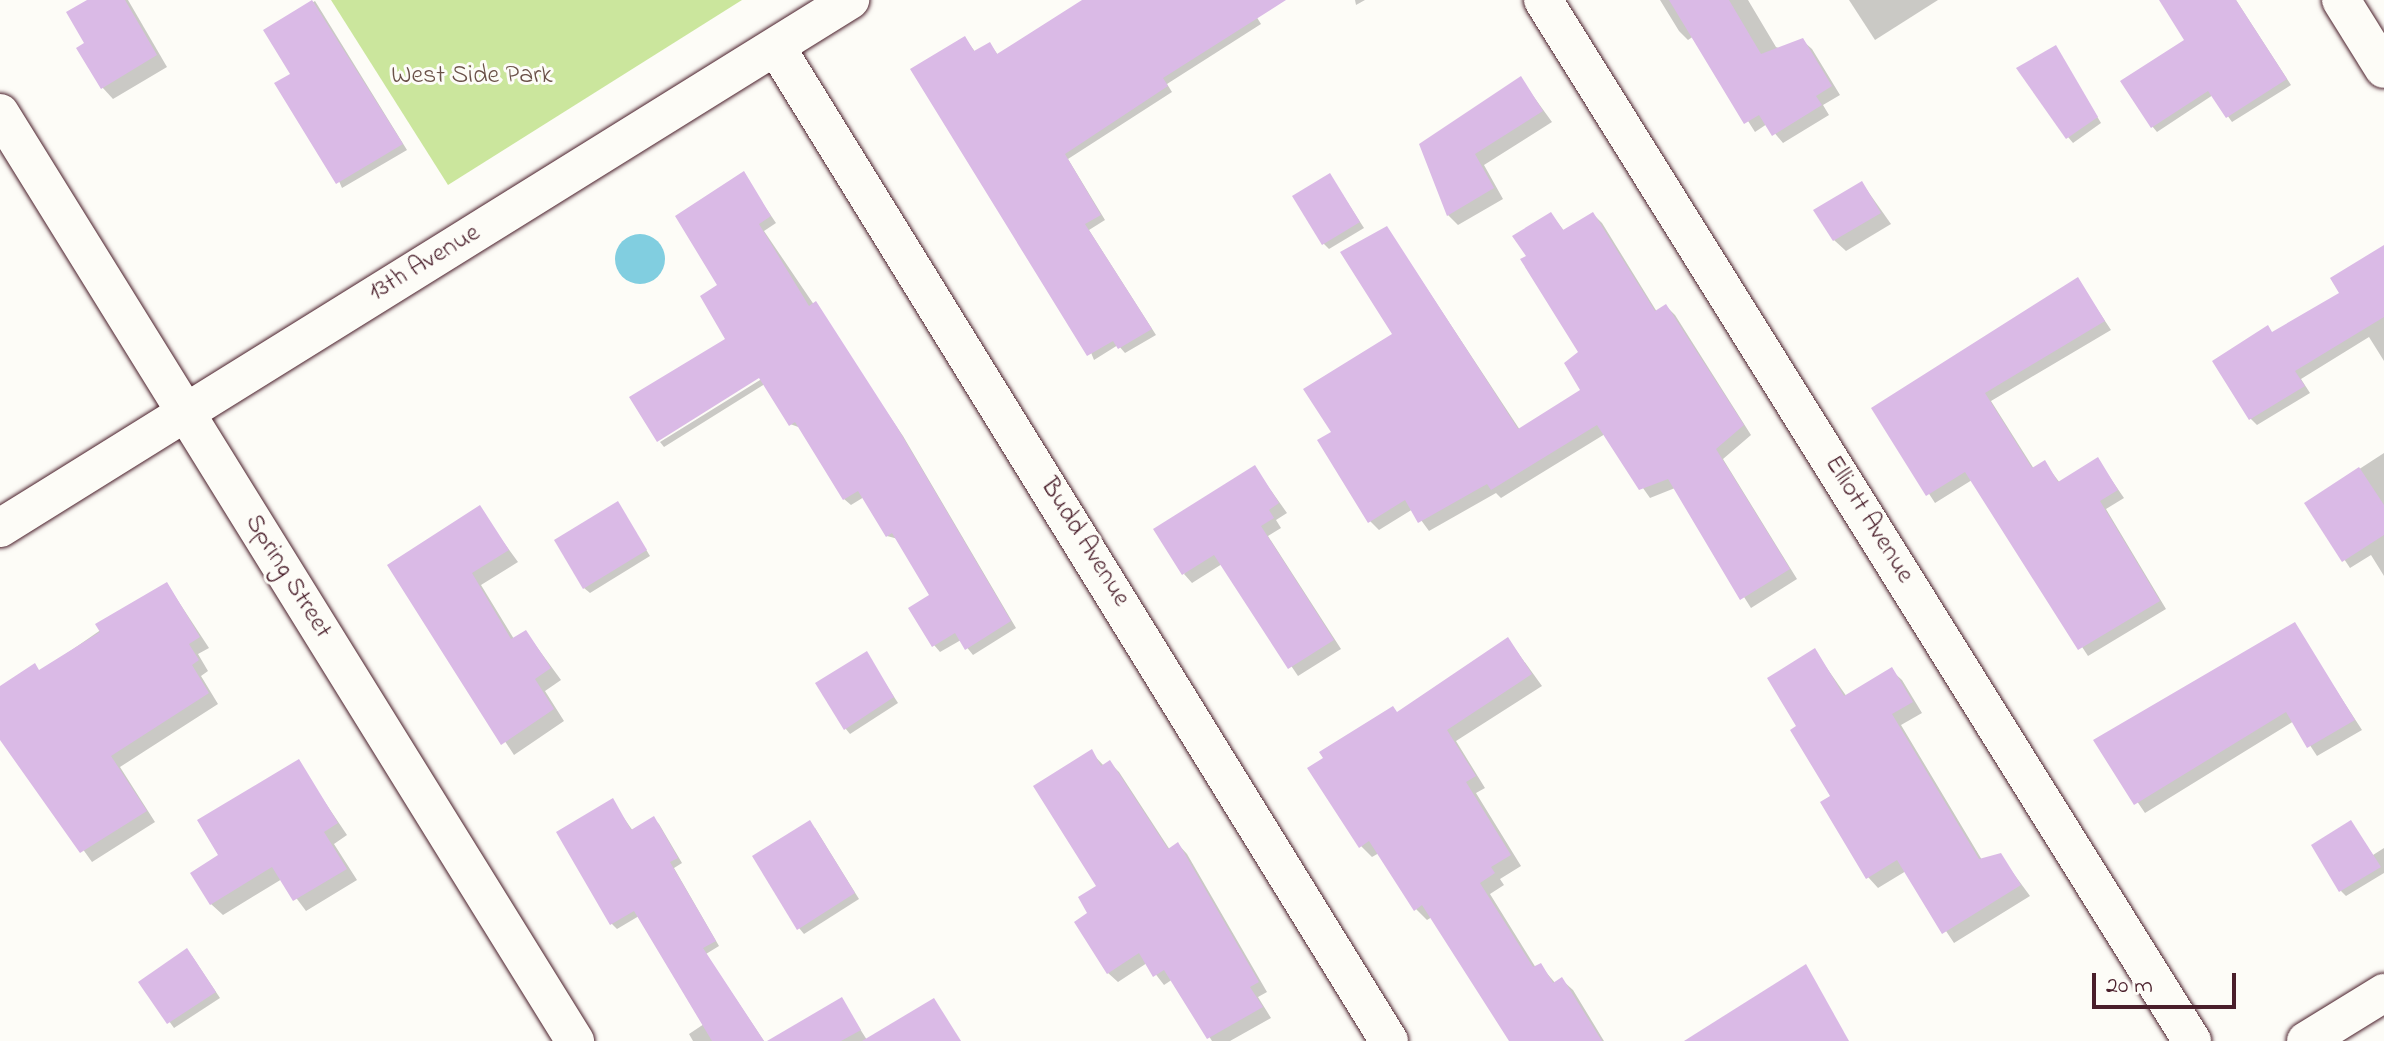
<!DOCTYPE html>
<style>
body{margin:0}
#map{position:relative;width:2384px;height:1041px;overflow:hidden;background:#fdfcf7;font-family:"Indie Flower",sans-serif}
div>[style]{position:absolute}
.green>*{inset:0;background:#cbe69d}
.water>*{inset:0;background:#81cee0}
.round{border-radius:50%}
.shadow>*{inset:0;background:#0003}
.building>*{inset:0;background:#dabae6}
.roads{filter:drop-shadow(0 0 2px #4a1f2b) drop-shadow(0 0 2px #4a1f2b)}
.minor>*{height:38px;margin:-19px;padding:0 19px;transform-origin:19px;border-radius:19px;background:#fdfcf7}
span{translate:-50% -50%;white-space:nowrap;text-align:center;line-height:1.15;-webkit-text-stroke:6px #fdfcf7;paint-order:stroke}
.park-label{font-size:26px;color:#6a5148}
.street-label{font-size:26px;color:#4a1f2b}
.scale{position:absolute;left:2092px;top:973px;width:144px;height:36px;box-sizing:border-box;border:4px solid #4a1f2b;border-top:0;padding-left:10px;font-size:24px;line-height:28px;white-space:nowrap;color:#4a1f2b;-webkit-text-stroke:6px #fdfcf7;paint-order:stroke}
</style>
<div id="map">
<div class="green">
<div style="clip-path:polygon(331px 0,742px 0,448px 185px)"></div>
</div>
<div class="water">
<div class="round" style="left:615px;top:234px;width:50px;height:50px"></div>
</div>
<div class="shadow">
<div style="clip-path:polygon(91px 0,128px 0,167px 67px,113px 99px,102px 87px,87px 44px)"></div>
<div style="clip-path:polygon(1085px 0,1246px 0,1261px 24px,1167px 84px,1172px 92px,1068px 159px,1105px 220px,1089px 230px,1156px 335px,1125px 353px,1118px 345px,1094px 360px,965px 38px,976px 53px,990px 44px,998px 55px)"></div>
<div style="clip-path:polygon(1355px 0,1365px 0,1356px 5px)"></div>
<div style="clip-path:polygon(1660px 0,1748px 0,1776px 47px,1786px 51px,1802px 40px,1812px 49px,1840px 95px,1823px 105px,1829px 115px,1783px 143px,1767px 124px,1755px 132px,1694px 36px,1688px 40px,1679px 31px)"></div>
<div style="clip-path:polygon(1849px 0,1938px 0,1875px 40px)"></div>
<div style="clip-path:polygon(2161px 0,2236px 0,2291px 85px,2232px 122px,2213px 95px,2157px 132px,2152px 126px,2186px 40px)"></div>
<div style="clip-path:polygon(315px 1px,407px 150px,342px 188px,293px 75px,266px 30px)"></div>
<div style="clip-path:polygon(2056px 47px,2101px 123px,2073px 143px,2068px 137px)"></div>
<div style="clip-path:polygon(1521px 79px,1552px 122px,1484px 165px,1503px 199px,1458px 225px,1448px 215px,1421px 145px)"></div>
<div style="clip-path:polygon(743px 174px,776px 223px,764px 231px,903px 436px,1016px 628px,973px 655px,961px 640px,940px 652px,934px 645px,931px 596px,898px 539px,887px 536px,864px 497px,851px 505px,844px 499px,801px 428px,790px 424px,765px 384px,664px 447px,660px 442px,768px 375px,728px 339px,720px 285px)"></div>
<div style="clip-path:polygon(1330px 175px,1364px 228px,1329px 249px,1324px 244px)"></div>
<div style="clip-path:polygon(1862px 183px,1891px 224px,1846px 251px,1834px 240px)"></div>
<div style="clip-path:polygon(1551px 214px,1565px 232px,1593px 214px,1602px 223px,1657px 312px,1666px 306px,1675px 315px,1751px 435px,1723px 459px,1797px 579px,1751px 608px,1675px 488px,1650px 498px,1605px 434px,1501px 498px,1496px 493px,1429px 531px,1413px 509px,1379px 530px,1370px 521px,1334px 432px,1394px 335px,1387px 228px,1520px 430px,1583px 390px,1580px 352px,1528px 257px)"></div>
<div style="clip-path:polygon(2384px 247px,2384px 361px,2369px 337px,2301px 379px,2310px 393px,2257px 425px,2250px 418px,2273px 334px,2342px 294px)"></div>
<div style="clip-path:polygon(2078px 280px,2111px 330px,1991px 401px,2034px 469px,2044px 462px,2060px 483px,2098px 460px,2124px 498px,2106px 509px,2166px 609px,2088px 656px,1972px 480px,1935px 503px,1874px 409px)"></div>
<div style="clip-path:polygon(2384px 453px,2384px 576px,2371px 555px,2350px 568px,2307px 503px)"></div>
<div style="clip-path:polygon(1255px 468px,1287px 513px,1276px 520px,1281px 528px,1268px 536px,1341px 649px,1298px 676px,1222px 564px,1192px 583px,1184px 574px)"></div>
<div style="clip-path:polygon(618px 504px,650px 556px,590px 593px,584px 588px)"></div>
<div style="clip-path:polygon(479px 508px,518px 562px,481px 585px,514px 639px,526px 632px,561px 680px,545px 691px,564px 721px,514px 755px,390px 566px)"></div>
<div style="clip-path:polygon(167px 584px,209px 648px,198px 654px,208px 671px,201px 676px,218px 704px,120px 767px,155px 822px,92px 862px,0 733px,0 688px,40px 672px)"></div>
<div style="clip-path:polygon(2294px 625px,2362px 730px,2317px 756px,2294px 721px,2145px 813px,2096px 741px)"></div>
<div style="clip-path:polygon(1508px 639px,1542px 686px,1456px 741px,1485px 788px,1476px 793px,1521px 866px,1500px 879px,1504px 885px,1490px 894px,1536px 968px,1540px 965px,1556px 984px,1562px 980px,1573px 990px,1604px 1041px,1511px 1041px,1432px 917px,1427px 920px,1416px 909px,1379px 853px,1372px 857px,1361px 846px,1398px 713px)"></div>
<div style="clip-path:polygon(1815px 651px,1847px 697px,1891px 670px,1902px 680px,1922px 713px,1901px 725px,1982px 860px,2000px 855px,2030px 896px,1954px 943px,1906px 871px,1878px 888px,1868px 877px,1799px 727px)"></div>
<div style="clip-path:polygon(866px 653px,898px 703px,850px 734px,845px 728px)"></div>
<div style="clip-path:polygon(1091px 752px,1104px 766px,1110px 763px,1119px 772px,1170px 850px,1178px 844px,1187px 854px,1267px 992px,1258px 997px,1271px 1018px,1230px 1041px,1212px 1041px,1173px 979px,1164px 985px,1147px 963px,1118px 982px,1108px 973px,1090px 914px,1099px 886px)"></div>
<div style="clip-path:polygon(298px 762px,347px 835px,334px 844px,357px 880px,306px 911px,282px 879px,223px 915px,211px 904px,221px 856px)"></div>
<div style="clip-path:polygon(612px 801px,633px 831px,653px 818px,659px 824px,682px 863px,674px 868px,719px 946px,706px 954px,764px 1041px,693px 1041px,689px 1034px,704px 1024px,639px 916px,617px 929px,612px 924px)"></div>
<div style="clip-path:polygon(2351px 822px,2373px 855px,2384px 848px,2384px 873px,2346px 896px,2341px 891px)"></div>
<div style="clip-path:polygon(815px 828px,859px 899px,804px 934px,799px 928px)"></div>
<div style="clip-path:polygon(192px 956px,220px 998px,174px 1028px,141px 982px)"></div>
<div style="clip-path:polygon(841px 999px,867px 1040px,961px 1041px,771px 1041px)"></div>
</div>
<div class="building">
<div style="clip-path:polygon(87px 0,125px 0,157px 55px,101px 89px,76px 48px,84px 43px,66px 12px)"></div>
<div style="clip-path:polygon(312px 0,403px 144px,336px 184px,274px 83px,290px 74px,263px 30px)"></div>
<div style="clip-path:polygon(1082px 0,1286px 0,1163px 78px,1168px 86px,1065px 154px,1101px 215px,1085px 224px,1152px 329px,1118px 349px,1113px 341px,1087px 356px,910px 69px,965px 36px,974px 51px,990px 42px,997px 54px)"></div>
<div style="clip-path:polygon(1669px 0,1729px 0,1761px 54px,1803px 38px,1832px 86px,1816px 96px,1822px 105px,1772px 136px,1759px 115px,1744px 124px)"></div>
<div style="clip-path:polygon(2159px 0,2236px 0,2287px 79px,2226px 118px,2208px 91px,2151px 128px,2120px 81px,2184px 40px)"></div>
<div style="clip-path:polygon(2056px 45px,2098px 117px,2066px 139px,2016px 68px)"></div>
<div style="clip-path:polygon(1521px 76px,1543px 111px,1475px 154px,1494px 188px,1447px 216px,1419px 144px)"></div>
<div style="clip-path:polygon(744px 171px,771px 216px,759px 224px,809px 306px,816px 301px,897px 427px,1011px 621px,965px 650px,955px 633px,932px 647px,908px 608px,929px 595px,892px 533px,886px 537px,858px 491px,843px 500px,795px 422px,789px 426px,759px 378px,657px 442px,629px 397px,725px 339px,700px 296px,717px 285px,675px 216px)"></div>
<div style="clip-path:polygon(1330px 173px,1360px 222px,1322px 245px,1292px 196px)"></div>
<div style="clip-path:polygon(1862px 181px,1881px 213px,1833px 241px,1813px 210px)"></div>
<div style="clip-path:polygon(1551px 212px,1563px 230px,1593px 212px,1655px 311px,1666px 304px,1744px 425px,1716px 449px,1790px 569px,1740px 600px,1668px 479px,1639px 490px,1597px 425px,1491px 490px,1487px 484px,1418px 523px,1405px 500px,1368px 523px,1317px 440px,1331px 432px,1303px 389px,1392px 334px,1340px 252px,1387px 226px,1518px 429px,1580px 390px,1564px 363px,1578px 352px,1520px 259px,1526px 256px,1512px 236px)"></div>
<div style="clip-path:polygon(2384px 245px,2384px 317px,2295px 371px,2305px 386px,2249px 420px,2212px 361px,2268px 325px,2272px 332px,2339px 293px,2330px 278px)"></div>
<div style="clip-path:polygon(2078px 277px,2105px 321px,1985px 393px,2032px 468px,2045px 460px,2058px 482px,2098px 457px,2118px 490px,2100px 501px,2160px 601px,2078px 650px,1965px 472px,1926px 496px,1871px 408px)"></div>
<div style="clip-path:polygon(1255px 465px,1279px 503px,1269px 510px,1274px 518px,1261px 526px,1334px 640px,1288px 669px,1214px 555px,1182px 575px,1153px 529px)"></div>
<div style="clip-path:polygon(2359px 467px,2384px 505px,2384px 535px,2342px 562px,2304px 503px)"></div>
<div style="clip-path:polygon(618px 501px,647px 550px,583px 589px,554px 540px)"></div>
<div style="clip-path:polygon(480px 505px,509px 550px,472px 573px,511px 639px,526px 630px,551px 668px,535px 679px,554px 709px,501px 745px,387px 565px)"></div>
<div style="clip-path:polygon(167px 582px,200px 637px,189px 644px,199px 660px,192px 665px,209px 693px,111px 756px,147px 811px,80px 853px,0 740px,0 686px,35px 663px,39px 670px,100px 632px,95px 624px)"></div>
<div style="clip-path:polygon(2295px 622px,2355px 720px,2307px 748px,2286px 712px,2134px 805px,2093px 740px)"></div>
<div style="clip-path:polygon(1508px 637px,1532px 674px,1447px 730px,1476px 776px,1466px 782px,1511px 855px,1491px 867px,1495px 873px,1480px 883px,1533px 967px,1541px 963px,1553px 983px,1562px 977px,1602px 1041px,1509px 1041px,1422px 905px,1414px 911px,1369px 841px,1359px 848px,1307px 768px,1323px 758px,1319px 752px,1393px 706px,1397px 712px)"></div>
<div style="clip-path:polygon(1815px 648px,1844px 696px,1892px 667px,1913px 702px,1892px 714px,1979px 859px,2001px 853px,2021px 885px,1942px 934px,1897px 860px,1866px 879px,1820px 802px,1830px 796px,1790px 730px,1796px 726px,1767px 678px)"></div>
<div style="clip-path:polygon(867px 651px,894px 697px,844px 730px,815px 683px)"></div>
<div style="clip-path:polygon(1092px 749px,1101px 766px,1110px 760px,1168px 849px,1178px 842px,1259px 982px,1250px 987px,1263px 1007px,1207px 1039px,1164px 970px,1153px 977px,1139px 953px,1107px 974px,1074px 922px,1087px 913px,1078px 897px,1096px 886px,1033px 786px)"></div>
<div style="clip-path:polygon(299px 759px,338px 823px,324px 832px,347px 869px,293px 901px,272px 867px,210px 905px,190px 873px,218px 855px,197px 820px)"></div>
<div style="clip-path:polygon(613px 798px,631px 830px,654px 816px,678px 858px,670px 862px,716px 941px,703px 948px,764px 1041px,712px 1041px,634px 911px,610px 925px,556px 832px)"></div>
<div style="clip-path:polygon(810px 820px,855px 893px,797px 930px,752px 856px)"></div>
<div style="clip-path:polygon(2351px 820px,2381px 867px,2339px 892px,2311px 845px)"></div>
<div style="clip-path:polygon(187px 948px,216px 992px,167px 1024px,138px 982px)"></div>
<div style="clip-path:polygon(1806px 964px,1849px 1041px,1684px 1041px)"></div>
<div style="clip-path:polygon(842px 997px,861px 1030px,841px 1041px,767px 1041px)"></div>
<div style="clip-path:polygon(934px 998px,961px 1041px,862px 1041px)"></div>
</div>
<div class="roads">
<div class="minor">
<div style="left:1543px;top:0;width:1227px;rotate:58.06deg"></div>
<div style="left:2341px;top:0;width:81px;rotate:58.1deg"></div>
<div style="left:776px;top:47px;width:1168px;rotate:58.34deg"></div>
<div style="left:0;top:113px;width:1092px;rotate:58.22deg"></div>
<div style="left:0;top:528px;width:1001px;rotate:-31.85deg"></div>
<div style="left:2306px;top:1041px;width:92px;rotate:-31.6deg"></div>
</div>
</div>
<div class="park-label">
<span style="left:472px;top:77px">West Side Park</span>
</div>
<div class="street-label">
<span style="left:425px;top:264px;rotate:-31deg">13th Avenue</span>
<span style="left:1868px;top:520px;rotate:58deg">Elliott Avenue</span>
<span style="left:1084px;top:543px;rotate:58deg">Budd Avenue</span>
<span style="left:287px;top:577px;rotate:58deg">Spring Street</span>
</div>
<div class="scale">20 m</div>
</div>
